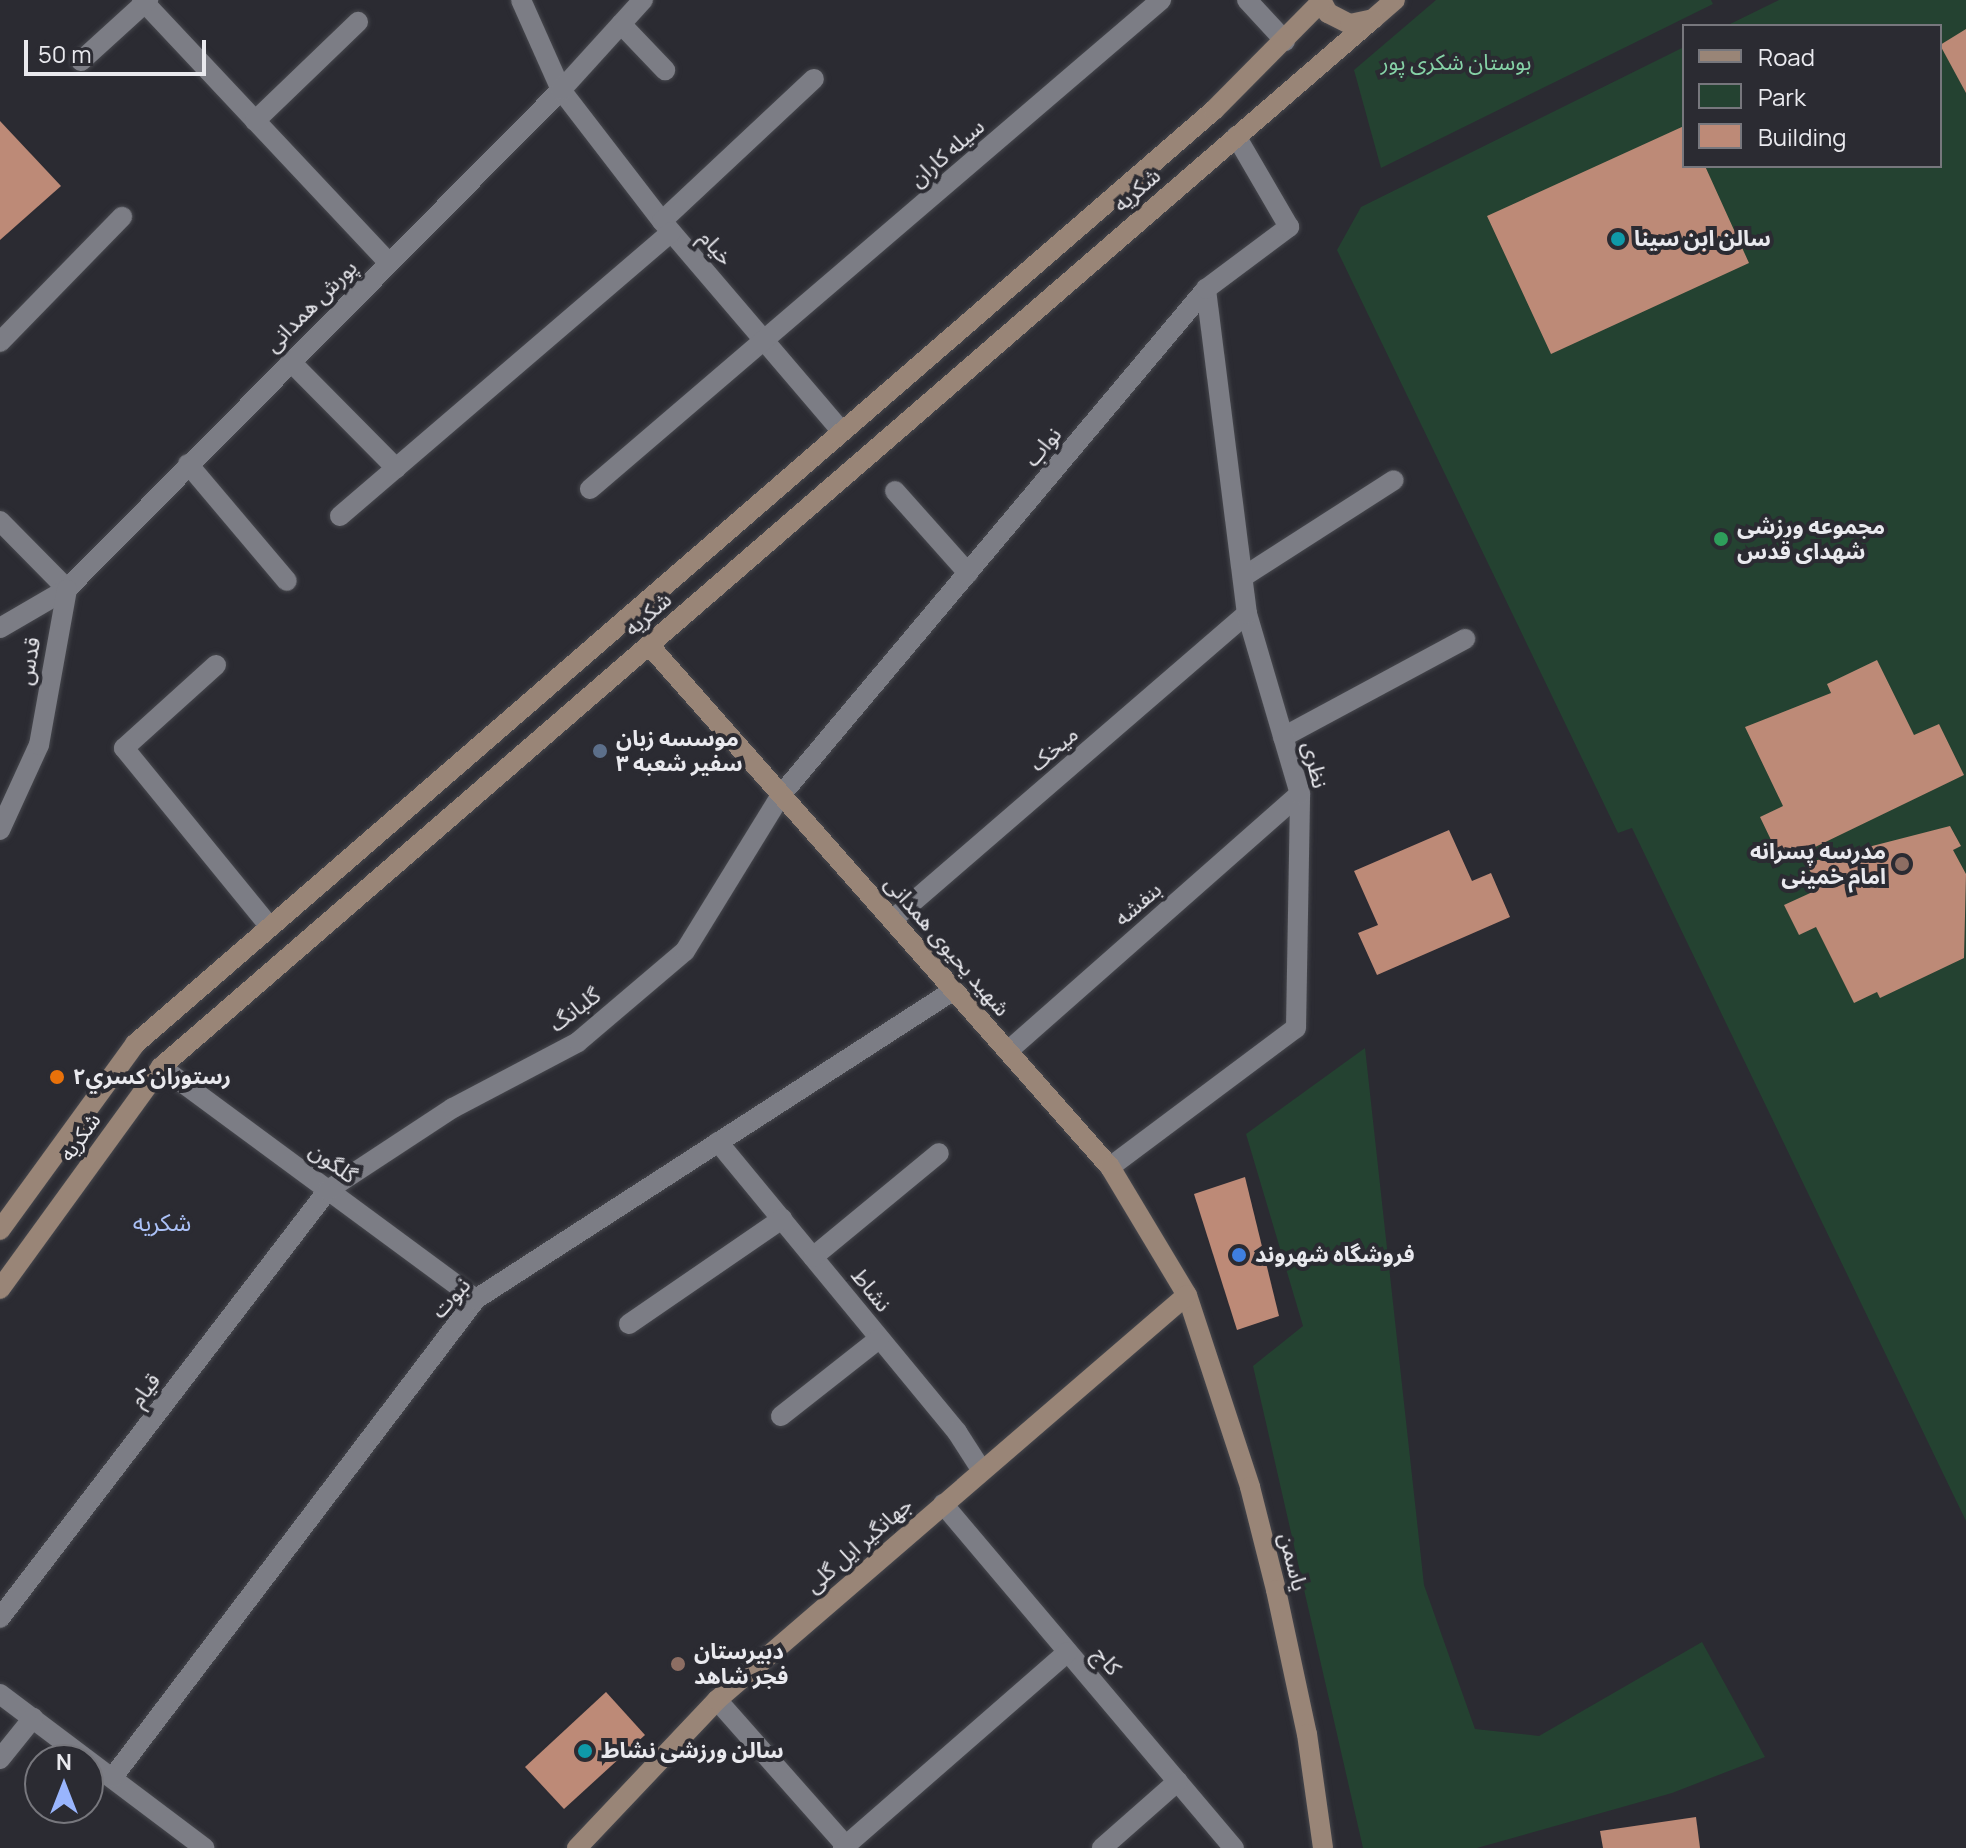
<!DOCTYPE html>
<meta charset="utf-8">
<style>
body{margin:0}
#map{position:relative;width:1966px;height:1848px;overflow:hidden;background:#2b2b32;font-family:Manrope,"Noto Sans Arabic",sans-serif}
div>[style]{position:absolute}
.green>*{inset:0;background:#244231}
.building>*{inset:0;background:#bd8a77}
.roads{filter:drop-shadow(0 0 2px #46474d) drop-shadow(0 0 2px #46474d)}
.minor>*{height:20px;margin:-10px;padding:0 10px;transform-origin:10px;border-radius:10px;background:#7c7d85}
.tertiary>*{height:20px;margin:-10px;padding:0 10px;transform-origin:10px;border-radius:10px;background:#7c7d85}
.secondary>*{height:20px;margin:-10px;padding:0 10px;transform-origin:10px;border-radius:10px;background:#998577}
.dots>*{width:22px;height:22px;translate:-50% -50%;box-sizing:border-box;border:4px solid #2b2b32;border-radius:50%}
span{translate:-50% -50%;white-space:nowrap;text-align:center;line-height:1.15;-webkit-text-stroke:8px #2b2b32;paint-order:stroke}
.park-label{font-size:22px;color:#86d3a7}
.street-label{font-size:22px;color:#e9e9ee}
.poi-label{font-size:22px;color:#e9e9ee;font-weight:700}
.left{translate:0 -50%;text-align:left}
.right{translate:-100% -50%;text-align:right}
.neighbourhood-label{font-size:24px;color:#abc1f7}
.legend{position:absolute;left:1682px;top:24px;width:260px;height:144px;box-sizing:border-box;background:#2b2b32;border:2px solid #77777d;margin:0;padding:10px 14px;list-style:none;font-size:24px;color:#e9e9ee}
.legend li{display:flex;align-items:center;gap:16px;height:40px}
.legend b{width:40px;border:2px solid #77777d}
.north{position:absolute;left:24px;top:1744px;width:80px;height:80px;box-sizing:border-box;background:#2b2b32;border:2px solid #77777d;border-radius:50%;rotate:0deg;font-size:22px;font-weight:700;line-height:32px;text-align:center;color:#e9e9ee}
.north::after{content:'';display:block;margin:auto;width:28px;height:36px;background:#99b5fd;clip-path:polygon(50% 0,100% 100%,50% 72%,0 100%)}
.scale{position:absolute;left:24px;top:40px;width:182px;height:36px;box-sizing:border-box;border:4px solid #e9e9ee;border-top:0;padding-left:10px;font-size:24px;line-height:28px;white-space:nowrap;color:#e9e9ee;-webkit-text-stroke:6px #2b2b32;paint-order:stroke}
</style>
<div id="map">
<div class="green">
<div style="clip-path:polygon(1436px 0,1711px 0,1713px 4px,1381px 168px,1354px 70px)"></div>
<div style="clip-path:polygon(1779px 0,1966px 0,1966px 1521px,1632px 828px,1618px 833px,1337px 250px,1361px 207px,1684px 47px,1684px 166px,1940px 166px,1940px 26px,1726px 26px)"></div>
<div style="clip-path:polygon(1365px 1048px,1424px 1585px,1475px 1729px,1539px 1736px,1702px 1642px,1765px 1757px,1672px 1793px,1477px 1848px,1363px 1848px,1253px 1366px,1303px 1326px,1246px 1134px)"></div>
</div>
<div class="building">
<div style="clip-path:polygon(1966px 29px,1966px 93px,1940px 45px)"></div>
<div style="clip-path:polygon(0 121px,61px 186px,0 240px)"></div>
<div style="clip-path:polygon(1684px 126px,1684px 166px,1705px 166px,1749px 263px,1551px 354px,1487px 216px)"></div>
<div style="clip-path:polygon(1877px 660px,1914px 735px,1939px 724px,1964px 775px,1782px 863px,1760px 817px,1783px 806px,1745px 727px,1831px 693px,1827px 684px)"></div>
<div style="clip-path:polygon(1950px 826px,1961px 846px,1953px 850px,1966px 874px,1964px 958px,1880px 998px,1877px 992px,1854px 1003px,1816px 927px,1799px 935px,1784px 905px,1819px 889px,1806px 863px)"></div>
<div style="clip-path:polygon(1449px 830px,1472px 881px,1491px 873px,1510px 917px,1377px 975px,1358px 933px,1378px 925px,1354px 871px)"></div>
<div style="clip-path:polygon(1245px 1177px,1279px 1316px,1237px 1330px,1194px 1194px)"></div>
<div style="clip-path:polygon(606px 1692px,645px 1735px,564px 1809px,525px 1767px)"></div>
<div style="clip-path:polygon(1696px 1817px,1700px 1848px,1603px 1848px,1600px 1831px)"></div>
</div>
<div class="roads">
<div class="minor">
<div style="left:142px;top:0;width:359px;rotate:46.8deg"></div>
<div style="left:521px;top:0;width:98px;rotate:66deg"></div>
<div style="left:561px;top:90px;width:165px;rotate:52.4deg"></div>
<div style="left:662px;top:221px;width:277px;rotate:49.5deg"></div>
<div style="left:1247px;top:0;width:56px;rotate:47.2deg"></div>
<div style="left:621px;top:24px;width:64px;rotate:46.3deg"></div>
<div style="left:81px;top:61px;width:91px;rotate:-42.3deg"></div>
<div style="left:255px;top:121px;width:143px;rotate:-43.9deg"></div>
<div style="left:662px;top:221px;width:208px;rotate:-43.1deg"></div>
<div style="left:0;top:342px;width:175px;rotate:-45.7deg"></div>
<div style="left:290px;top:361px;width:151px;rotate:45.3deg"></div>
<div style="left:188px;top:464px;width:153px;rotate:49.8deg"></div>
<div style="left:590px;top:489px;width:752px;rotate:-40.58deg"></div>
<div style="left:895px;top:491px;width:110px;rotate:48.3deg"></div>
<div style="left:340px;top:516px;width:436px;rotate:-40.6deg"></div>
<div style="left:1243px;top:577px;width:179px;rotate:-32.7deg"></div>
<div style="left:216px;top:665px;width:124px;rotate:137.9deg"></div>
<div style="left:124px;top:748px;width:231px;rotate:50.8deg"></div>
<div style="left:1283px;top:737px;width:207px;rotate:-28.3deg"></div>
<div style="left:892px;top:920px;width:469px;rotate:-40.8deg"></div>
<div style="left:1008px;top:1051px;width:389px;rotate:-41.4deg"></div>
<div style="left:161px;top:1067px;width:391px;rotate:36.4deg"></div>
<div style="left:718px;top:1142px;width:376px;rotate:50.5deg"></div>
<div style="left:957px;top:1432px;width:46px;rotate:57.3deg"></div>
<div style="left:1110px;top:1167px;width:232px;rotate:-36.8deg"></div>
<div style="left:1296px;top:1028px;width:234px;rotate:-89deg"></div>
<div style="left:1300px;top:794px;width:188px;rotate:-106.4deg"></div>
<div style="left:1247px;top:614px;width:328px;rotate:-97.2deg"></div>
<div style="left:813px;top:1257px;width:163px;rotate:-39.5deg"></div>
<div style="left:629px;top:1324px;width:186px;rotate:-34.5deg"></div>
<div style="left:781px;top:1416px;width:125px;rotate:-38.2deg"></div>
<div style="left:943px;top:1504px;width:451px;rotate:49.8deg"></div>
<div style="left:0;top:1618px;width:539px;rotate:-52.54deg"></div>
<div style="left:328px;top:1190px;width:149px;rotate:-33.3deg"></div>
<div style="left:453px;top:1108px;width:141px;rotate:-27.8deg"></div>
<div style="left:578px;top:1042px;width:140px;rotate:-40.4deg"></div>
<div style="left:685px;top:951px;width:183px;rotate:-58.4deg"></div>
<div style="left:781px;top:795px;width:661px;rotate:-49.97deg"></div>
<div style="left:1206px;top:289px;width:104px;rotate:-36.8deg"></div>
<div style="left:1289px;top:227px;width:105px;rotate:-120.2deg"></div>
<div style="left:0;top:1694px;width:256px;rotate:37deg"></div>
<div style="left:717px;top:1700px;width:198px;rotate:48.5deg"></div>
<div style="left:0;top:1759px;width:53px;rotate:-51.2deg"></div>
<div style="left:113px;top:1777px;width:600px;rotate:-52.79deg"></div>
<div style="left:476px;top:1299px;width:569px;rotate:-32.88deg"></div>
<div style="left:843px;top:1848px;width:298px;rotate:-41.1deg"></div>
<div style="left:1102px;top:1848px;width:101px;rotate:-41.4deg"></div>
</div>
<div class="tertiary">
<div style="left:0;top:521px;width:95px;rotate:45.4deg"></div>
<div style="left:0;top:628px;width:78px;rotate:-30.2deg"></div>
<div style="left:67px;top:589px;width:702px;rotate:-45.29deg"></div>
<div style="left:561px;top:90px;width:122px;rotate:-47.7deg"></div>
<div style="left:0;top:830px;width:94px;rotate:-65.4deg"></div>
<div style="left:39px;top:745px;width:158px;rotate:-79.8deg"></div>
</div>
<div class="secondary">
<div style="left:1321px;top:0;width:15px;rotate:62deg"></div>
<div style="left:1328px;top:13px;width:25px;rotate:27deg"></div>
<div style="left:1350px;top:24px;width:24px;rotate:-12deg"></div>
<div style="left:1373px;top:19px;width:29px;rotate:-41deg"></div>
<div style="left:649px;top:645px;width:696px;rotate:48.55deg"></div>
<div style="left:1110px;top:1167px;width:149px;rotate:59deg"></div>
<div style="left:1187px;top:1295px;width:202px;rotate:71.8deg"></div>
<div style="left:1250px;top:1487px;width:106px;rotate:75.8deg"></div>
<div style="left:1276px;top:1590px;width:147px;rotate:77.9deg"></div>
<div style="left:1307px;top:1734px;width:115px;rotate:82deg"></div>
<div style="left:0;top:1230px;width:230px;rotate:-54deg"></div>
<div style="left:135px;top:1044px;width:1427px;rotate:-40.88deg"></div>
<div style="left:1214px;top:110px;width:152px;rotate:-45.3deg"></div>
<div style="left:0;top:1289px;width:274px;rotate:-54deg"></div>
<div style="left:161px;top:1067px;width:1602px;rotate:-40.85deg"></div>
<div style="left:577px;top:1848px;width:204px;rotate:-46.6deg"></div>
<div style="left:717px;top:1700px;width:620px;rotate:-40.75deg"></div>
</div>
</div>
<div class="dots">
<div style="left:1618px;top:239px;background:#0f9aa8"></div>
<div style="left:1721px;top:539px;background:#2e9e5b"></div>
<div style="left:600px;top:751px;background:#5c6f8a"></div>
<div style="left:1902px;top:864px;background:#8d6e63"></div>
<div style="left:57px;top:1077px;background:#e8710a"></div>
<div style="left:1239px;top:1255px;background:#3f7fe0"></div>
<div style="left:678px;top:1664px;background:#8d6e63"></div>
<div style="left:585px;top:1751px;background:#0f9aa8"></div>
</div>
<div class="park-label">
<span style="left:1456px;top:63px">بوستان شکری پور</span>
</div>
<div class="street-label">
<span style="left:947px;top:153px;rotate:-41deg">سیله کاران</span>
<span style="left:1137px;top:190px;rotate:-41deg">شکریه</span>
<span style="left:716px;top:248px;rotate:49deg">خیام</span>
<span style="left:311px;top:306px;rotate:-45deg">پورش همدانی</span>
<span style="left:1043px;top:447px;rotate:-50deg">نواب</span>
<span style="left:648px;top:614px;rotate:-41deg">شکریه</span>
<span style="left:29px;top:661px;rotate:-80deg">قدس</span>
<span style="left:1054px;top:749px;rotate:-41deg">میخک</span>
<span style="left:1315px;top:765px;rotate:77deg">نظری</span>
<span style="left:1138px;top:904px;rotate:-41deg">بنفشه</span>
<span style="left:947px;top:946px;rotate:49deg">شهید یحیوی همدانی</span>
<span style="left:575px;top:1010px;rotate:-37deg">گلبانگ</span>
<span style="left:80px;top:1137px;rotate:-54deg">شکریه</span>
<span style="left:333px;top:1163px;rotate:36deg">گلگون</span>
<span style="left:871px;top:1290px;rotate:51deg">نشاط</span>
<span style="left:451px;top:1298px;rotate:-48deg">نبوت</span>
<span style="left:145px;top:1390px;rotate:-53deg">قیام</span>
<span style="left:859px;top:1545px;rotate:-41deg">جهانگیر ایل گلی</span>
<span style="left:1293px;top:1562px;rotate:76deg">یاسمن</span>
<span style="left:1107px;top:1661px;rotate:50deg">کاج</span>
</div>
<div class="poi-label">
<span class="left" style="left:1634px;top:239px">سالن ابن سینا</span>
<span class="left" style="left:1737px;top:539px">مجموعه ورزشی<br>شهدای قدس</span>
<span class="left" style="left:616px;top:751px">موسسه زبان<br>سفیر شعبه ۳</span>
<span class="right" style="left:1886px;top:864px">مدرسه پسرانه<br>امام خمینی</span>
<span class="left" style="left:73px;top:1077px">رستوران کسري٢</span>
<span class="left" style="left:1255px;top:1255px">فروشگاه شهروند</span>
<span class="left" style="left:694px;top:1664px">دبیرستان<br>فجر شاهد</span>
<span class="left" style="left:601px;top:1751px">سالن ورزشی نشاط</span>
</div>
<div class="neighbourhood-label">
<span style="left:162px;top:1222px">شکریه</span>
</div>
<ul class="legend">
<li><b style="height:10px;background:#998577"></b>Road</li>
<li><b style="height:22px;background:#244231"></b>Park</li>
<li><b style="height:22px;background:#bd8a77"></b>Building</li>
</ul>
<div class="north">N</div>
<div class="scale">50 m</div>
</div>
